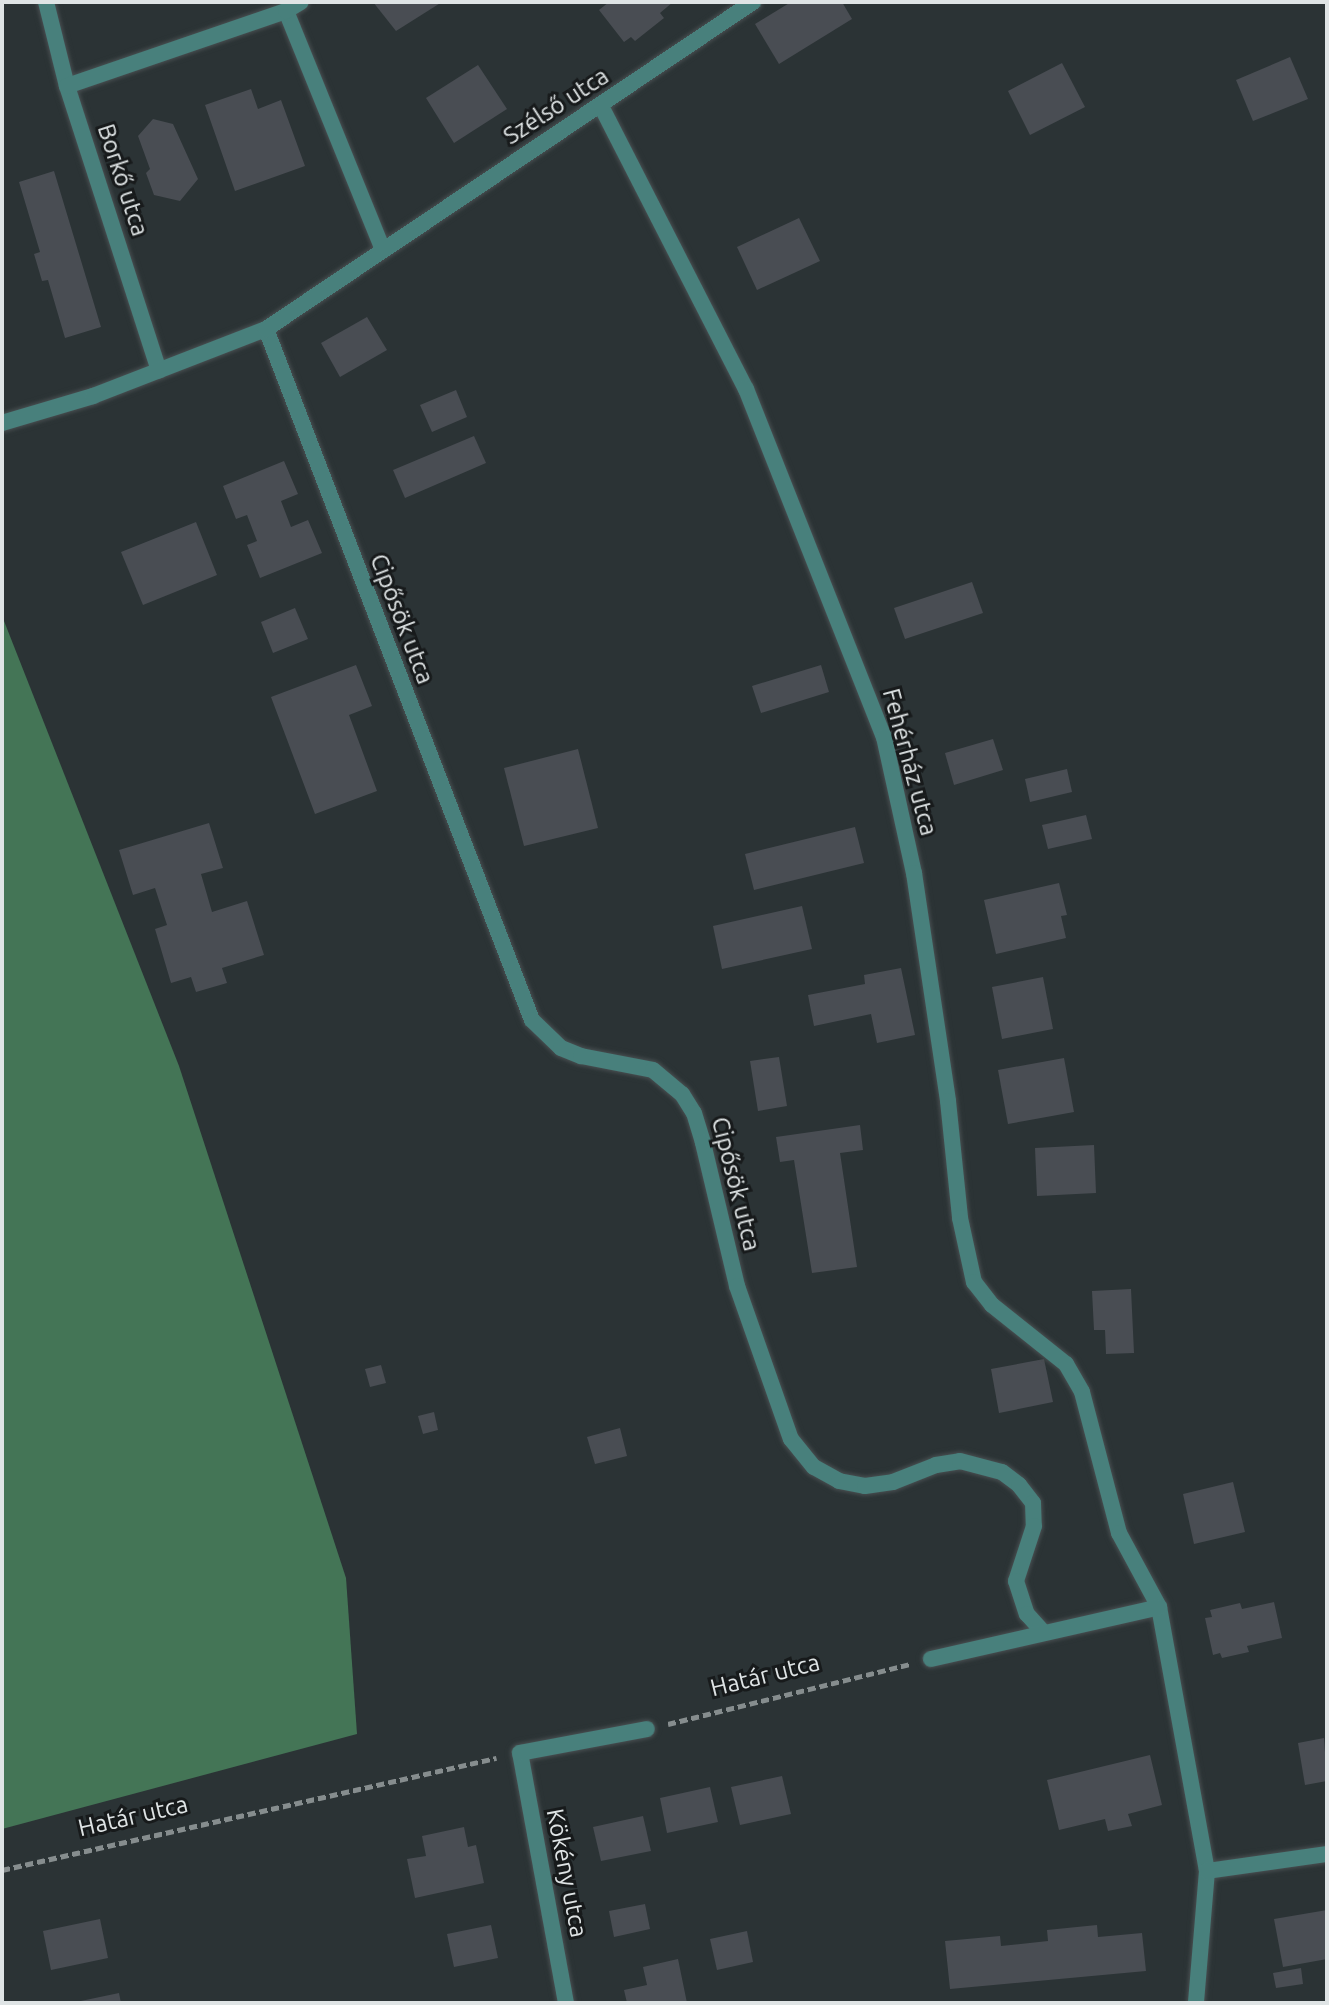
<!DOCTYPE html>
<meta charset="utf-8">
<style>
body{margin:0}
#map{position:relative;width:1329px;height:2005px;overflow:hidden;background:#2b3335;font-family:Ubuntu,sans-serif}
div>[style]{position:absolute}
.forest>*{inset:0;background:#447556}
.building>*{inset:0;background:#494d53}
.path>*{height:5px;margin-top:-2.5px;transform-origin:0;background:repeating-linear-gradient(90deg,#868d8e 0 8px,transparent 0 12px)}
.roads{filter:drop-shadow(0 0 2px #484f51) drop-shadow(0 0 2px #484f51)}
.minor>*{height:16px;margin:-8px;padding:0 8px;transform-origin:8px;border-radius:8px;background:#48807c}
span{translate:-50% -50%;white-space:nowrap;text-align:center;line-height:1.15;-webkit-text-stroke:6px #171a1b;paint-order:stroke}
.street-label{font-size:24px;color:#dfe4e5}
.frame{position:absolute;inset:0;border:4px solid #dfe4e5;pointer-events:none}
</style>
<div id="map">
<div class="forest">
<div style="clip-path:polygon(4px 621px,179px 1066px,346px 1578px,357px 1734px,2px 1829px)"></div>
</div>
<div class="building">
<div style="clip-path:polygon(373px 2px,442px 2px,396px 31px)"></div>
<div style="clip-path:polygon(609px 2px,673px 2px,660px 13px,664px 18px,635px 41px,631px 37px,624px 42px,599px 10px)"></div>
<div style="clip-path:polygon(791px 2px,842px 2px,852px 19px,779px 64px,755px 24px)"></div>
<div style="clip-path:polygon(1290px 57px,1308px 99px,1253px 121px,1236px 80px)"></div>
<div style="clip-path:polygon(1062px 63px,1085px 107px,1030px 135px,1008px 91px)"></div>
<div style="clip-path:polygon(478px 65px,507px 109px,454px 143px,426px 98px)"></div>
<div style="clip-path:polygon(251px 89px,258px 109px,281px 100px,305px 166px,235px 191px,205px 105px)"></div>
<div style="clip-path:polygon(153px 119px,173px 124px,198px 179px,180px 201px,154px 195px,146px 173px,150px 169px,138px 136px)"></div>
<div style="clip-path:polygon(54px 171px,101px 327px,65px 338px,48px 280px,42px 281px,34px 254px,40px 252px,19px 182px)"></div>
<div style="clip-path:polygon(799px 218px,820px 261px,757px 290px,737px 247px)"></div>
<div style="clip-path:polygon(367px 317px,387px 350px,340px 377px,321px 343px)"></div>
<div style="clip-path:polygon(456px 390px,467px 417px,432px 432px,420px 405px)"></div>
<div style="clip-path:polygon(474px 436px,486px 463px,405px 498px,393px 470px)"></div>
<div style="clip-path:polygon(284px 461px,298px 494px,281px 501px,291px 527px,308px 520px,322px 553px,260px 578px,247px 545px,257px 541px,247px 515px,236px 519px,223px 486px)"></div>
<div style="clip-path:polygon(196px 522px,217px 575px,143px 605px,121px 552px)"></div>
<div style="clip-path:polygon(972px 582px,983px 613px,905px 639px,894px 608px)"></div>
<div style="clip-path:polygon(295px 608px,308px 639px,273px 653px,261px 622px)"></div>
<div style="clip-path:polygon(356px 665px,372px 706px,349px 715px,377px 791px,315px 814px,271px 697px)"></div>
<div style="clip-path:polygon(821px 665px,829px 692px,761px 713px,752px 686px)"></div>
<div style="clip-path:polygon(993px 739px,1003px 770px,954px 785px,945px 753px)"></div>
<div style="clip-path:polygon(578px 749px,598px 828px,524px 846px,504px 768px)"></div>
<div style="clip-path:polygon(1067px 769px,1072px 792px,1030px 802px,1025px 779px)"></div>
<div style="clip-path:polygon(1086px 815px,1092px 839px,1048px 849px,1042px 825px)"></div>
<div style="clip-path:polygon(209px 823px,223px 868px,201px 874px,212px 912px,247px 901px,264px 955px,222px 968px,227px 983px,196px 992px,191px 977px,171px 983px,155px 929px,167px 925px,155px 888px,133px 895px,119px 850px)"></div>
<div style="clip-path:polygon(855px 827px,864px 863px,754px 890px,745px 854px)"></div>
<div style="clip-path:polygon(1059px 883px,1067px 915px,1061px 916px,1066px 938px,996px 954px,984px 900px)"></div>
<div style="clip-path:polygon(802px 906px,812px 949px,722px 969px,713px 926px)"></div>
<div style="clip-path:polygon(901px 968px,915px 1035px,877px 1043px,871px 1014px,814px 1026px,808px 995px,865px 984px,864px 975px)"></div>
<div style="clip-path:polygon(1043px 977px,1053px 1029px,1002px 1039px,992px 987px)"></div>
<div style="clip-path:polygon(779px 1057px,787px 1106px,758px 1111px,750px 1061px)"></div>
<div style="clip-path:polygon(1064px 1058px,1074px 1112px,1008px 1124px,998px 1070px)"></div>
<div style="clip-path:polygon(860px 1125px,863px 1150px,840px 1153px,857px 1267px,812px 1273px,794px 1160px,780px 1162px,776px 1137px)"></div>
<div style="clip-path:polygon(1094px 1145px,1096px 1193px,1037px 1196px,1035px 1148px)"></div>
<div style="clip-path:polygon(1131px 1289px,1134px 1353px,1106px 1354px,1105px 1330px,1094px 1330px,1092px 1291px)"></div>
<div style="clip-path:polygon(1044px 1359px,1053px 1402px,999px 1413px,991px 1369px)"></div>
<div style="clip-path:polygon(381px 1365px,386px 1383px,370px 1387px,365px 1369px)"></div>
<div style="clip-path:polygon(434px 1412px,438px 1430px,423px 1434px,418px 1416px)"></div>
<div style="clip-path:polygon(620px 1428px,627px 1456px,595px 1464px,587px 1437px)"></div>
<div style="clip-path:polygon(1233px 1482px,1245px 1532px,1194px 1544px,1183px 1494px)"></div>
<div style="clip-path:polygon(1274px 1602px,1282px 1638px,1247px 1646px,1249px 1652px,1222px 1658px,1220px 1653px,1213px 1655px,1205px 1618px,1212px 1617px,1210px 1610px,1240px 1603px,1242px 1609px)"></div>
<div style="clip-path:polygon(1324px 1738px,1327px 1781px,1305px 1785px,1298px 1743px)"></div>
<div style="clip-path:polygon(1150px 1755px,1162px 1805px,1128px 1814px,1132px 1826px,1108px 1831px,1105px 1819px,1059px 1830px,1047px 1780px)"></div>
<div style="clip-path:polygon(782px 1776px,791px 1814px,740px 1825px,731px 1787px)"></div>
<div style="clip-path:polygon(710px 1787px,718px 1822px,667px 1833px,660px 1798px)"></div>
<div style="clip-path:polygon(643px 1816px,651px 1851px,601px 1861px,593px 1827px)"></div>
<div style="clip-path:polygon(464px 1827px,468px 1847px,476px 1845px,484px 1883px,415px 1898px,407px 1859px,426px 1856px,422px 1836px)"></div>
<div style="clip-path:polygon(645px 1904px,650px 1929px,614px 1937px,609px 1911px)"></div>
<div style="clip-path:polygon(1327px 1910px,1327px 1959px,1283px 1967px,1274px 1919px)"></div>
<div style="clip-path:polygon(100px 1919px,108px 1958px,51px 1970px,43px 1931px)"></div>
<div style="clip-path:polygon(491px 1925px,498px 1958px,454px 1967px,447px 1934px)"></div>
<div style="clip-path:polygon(1097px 1925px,1098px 1937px,1142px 1933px,1146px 1971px,950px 1989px,945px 1941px,1000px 1936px,1001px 1946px,1048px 1941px,1047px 1930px)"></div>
<div style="clip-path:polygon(747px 1931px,753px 1962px,717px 1970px,710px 1939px)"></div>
<div style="clip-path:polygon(678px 1959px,687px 2003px,627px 2003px,624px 1990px,647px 1985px,643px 1967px)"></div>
<div style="clip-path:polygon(1301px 1968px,1303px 1984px,1276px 1988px,1273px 1973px)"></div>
<div style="clip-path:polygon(119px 1993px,121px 2003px,76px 2003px,76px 2002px)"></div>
</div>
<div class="path">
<div style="left:668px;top:1724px;width:250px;rotate:-13.9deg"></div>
<div style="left:2px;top:1870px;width:507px;rotate:-12.77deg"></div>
</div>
<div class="roads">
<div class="minor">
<div style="left:46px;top:2px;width:87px;rotate:76deg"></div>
<div style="left:67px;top:86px;width:299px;rotate:72.1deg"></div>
<div style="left:286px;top:11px;width:255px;rotate:67.9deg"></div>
<div style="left:67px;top:86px;width:231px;rotate:-18.9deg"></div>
<div style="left:286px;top:11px;width:17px;rotate:-31deg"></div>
<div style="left:601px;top:106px;width:318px;rotate:62.9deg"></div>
<div style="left:746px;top:389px;width:374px;rotate:68.4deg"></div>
<div style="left:884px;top:737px;width:139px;rotate:77.6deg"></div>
<div style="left:914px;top:873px;width:231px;rotate:81.5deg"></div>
<div style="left:948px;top:1101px;width:118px;rotate:84.1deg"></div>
<div style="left:960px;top:1218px;width:66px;rotate:77.7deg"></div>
<div style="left:974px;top:1282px;width:29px;rotate:52deg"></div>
<div style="left:992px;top:1305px;width:95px;rotate:38.6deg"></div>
<div style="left:1066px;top:1364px;width:32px;rotate:60deg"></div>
<div style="left:1082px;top:1392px;width:146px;rotate:75.3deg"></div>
<div style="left:1119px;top:1533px;width:84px;rotate:61.6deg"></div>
<div style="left:1159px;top:1607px;width:268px;rotate:79.7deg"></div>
<div style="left:1207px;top:1871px;width:132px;rotate:94.8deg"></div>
<div style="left:266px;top:329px;width:740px;rotate:68.95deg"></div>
<div style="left:532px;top:1020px;width:40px;rotate:44deg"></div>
<div style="left:561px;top:1048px;width:22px;rotate:22deg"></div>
<div style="left:581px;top:1056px;width:73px;rotate:11deg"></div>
<div style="left:653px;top:1070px;width:38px;rotate:40deg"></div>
<div style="left:682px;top:1094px;width:22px;rotate:58deg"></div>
<div style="left:694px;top:1113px;width:31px;rotate:73deg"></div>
<div style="left:703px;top:1143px;width:147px;rotate:76.6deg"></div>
<div style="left:737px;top:1286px;width:162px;rotate:70.6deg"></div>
<div style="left:791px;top:1439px;width:36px;rotate:51deg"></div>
<div style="left:814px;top:1467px;width:29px;rotate:29deg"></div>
<div style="left:839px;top:1481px;width:26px;rotate:11deg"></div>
<div style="left:865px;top:1486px;width:28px;rotate:-8deg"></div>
<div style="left:893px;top:1482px;width:46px;rotate:-21.6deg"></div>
<div style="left:936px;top:1465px;width:24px;rotate:-9deg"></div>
<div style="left:960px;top:1461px;width:43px;rotate:14.7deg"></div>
<div style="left:1002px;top:1472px;width:21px;rotate:37deg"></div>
<div style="left:1019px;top:1485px;width:23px;rotate:52deg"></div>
<div style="left:1033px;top:1503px;width:23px;rotate:88deg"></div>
<div style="left:1034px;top:1526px;width:58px;rotate:108.1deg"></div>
<div style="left:1016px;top:1581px;width:35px;rotate:72deg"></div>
<div style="left:1027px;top:1614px;width:25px;rotate:48deg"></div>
<div style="left:2px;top:423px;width:95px;rotate:-16.5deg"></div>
<div style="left:93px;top:396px;width:186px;rotate:-21.2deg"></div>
<div style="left:266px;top:329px;width:587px;rotate:-33.88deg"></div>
<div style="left:931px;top:1659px;width:234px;rotate:-12.8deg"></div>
<div style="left:1207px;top:1871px;width:121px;rotate:-8.1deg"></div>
<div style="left:566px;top:2003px;width:254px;rotate:-100.4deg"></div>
<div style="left:520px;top:1753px;width:129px;rotate:-10.7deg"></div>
</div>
</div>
<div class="street-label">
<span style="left:556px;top:106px;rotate:-33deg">Szélső utca</span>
<span style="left:123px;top:180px;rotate:72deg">Borkő utca</span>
<span style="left:402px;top:619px;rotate:69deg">Cipősök utca</span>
<span style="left:910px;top:762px;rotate:75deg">Fehérház utca</span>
<span style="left:736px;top:1184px;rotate:76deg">Cipősök utca</span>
<span style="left:765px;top:1675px;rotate:-14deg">Határ utca</span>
<span style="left:133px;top:1816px;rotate:-13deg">Határ utca</span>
<span style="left:567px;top:1873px;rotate:79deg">Kökény utca</span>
</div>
<div class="frame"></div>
</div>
